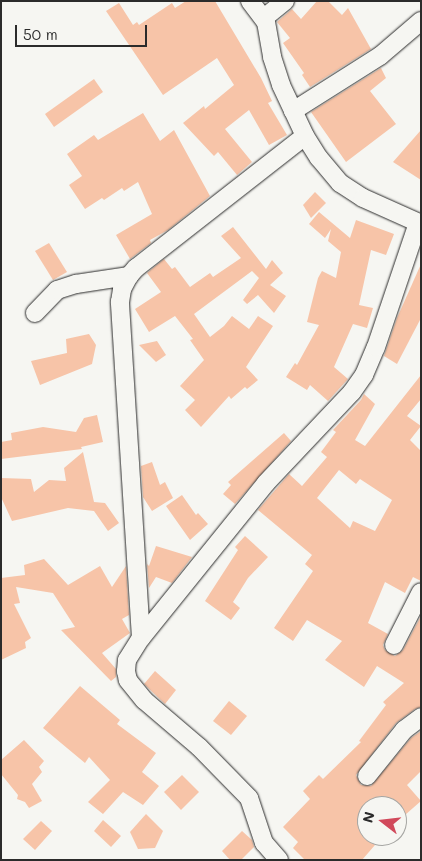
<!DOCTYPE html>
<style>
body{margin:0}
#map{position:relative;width:422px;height:861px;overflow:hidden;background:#f6f6f2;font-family:Mali,sans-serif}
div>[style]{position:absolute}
.building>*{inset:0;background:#f7c4a8}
.roads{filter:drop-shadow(0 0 1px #2b2b2b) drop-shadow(0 0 1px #2b2b2b)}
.street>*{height:18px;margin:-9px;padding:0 9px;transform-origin:9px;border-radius:9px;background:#f6f6f2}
span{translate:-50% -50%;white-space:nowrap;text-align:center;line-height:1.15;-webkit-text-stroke:4px #f6f6f2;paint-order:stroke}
.frame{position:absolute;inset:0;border:2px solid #2b2b2b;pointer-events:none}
.north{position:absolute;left:357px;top:796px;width:50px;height:50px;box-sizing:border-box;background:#f6f6f2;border:1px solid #a5a5a2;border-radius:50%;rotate:286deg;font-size:14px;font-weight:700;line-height:20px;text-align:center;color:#2b2b2b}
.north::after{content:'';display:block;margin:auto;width:18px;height:22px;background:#d1495b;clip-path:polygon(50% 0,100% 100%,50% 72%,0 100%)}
.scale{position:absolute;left:15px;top:25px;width:132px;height:22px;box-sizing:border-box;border:2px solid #2b2b2b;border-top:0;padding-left:6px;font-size:15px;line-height:18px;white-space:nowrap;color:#2b2b2b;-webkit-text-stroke:4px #f6f6f2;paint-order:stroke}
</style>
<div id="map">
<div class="building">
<div style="clip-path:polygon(186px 1px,215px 1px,261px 78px,272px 101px,268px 103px,287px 135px,269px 145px,249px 110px,225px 129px,252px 162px,237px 175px,218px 152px,214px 156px,183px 123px,204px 106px,205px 109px,234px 85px,217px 58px,163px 95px,106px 11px,119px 3px,133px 25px,137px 22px,139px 25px,172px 3px,175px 8px)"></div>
<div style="clip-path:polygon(317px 1px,328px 1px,342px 15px,348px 8px,371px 49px,310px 87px,302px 75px,304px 73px,283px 43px,290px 38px,277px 22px,292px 9px,301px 19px)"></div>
<div style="clip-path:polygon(381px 68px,386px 78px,370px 91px,396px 124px,346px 162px,311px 112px)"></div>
<div style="clip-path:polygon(94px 79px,103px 92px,54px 127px,45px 114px)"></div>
<div style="clip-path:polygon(143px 113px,160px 141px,174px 130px,210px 196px,168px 230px,150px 240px,151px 243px,130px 259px,116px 235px,152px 214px,138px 182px,124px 191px,122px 188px,104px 200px,102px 198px,85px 209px,69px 185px,82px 176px,67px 154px,94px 135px,98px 140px)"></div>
<div style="clip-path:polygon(421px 130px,421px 180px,393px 162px)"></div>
<div style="clip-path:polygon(315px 192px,326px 203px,311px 218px,303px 205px)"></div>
<div style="clip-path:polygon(319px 212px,350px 238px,356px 220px,394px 234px,386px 255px,371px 250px,359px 305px,373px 308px,367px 328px,353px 324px,334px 367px,348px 379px,328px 401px,310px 385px,307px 390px,286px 377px,295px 363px,297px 365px,319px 325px,307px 322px,318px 278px,322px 271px,336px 278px,341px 252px,328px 241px,331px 229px,325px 238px,309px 224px)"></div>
<div style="clip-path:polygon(233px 227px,266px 269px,272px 260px,283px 273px,270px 285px,286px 296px,274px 313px,258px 295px,247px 304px,243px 300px,259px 278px,252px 271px,194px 314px,210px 337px,224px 326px,232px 316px,249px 329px,258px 316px,273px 326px,246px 367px,258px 380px,247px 389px,245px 387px,231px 399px,229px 396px,201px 427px,185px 410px,195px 400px,180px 386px,204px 360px,190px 340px,193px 339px,175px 316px,149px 332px,135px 309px,161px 292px,147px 273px,164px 259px,172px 269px,175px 267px,190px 287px,210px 273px,213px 277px,241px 258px,221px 236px)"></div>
<div style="clip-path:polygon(49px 243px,67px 272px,53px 280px,35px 251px)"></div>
<div style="clip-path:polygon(421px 264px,421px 318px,397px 364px,384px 356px,397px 318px)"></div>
<div style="clip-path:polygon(89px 334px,96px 345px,92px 364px,40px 385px,31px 361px,67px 353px,66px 339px)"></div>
<div style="clip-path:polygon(157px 341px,166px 355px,156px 362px,139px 345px)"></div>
<div style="clip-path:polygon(evenodd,421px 375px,421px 399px,407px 416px,421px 426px,410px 440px,421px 451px,421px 581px,413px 577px,405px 593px,385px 582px,368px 623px,388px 634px,383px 645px,385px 650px,395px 656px,403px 650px,421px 616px,421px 707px,415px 709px,396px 723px,356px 775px,361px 785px,371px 786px,411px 738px,421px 731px,421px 771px,407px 785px,421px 801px,397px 822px,397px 806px,367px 806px,367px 816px,359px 826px,365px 832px,363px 834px,375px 845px,362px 860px,305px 860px,293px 848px,298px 842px,283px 827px,310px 799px,303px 791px,319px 775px,323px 779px,361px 742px,359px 741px,386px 705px,383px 702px,404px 683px,377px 666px,364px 687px,325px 660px,342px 641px,307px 620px,293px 641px,274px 628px,313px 571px,305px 564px,312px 555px,258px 510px,289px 474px,302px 486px,327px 457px,321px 452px,336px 432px,333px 430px,361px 400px,364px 394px,375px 404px,355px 440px,365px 446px,421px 375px,339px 470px,356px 484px,360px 479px,392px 500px,375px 531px,353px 521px,350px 528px,317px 498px,339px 470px)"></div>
<div style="clip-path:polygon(97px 415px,103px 442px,81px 447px,82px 449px,1px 459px,1px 442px,12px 440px,11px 433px,43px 427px,76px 432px,84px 418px)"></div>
<div style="clip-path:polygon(284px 433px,291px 441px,235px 504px,223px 494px,231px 485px,228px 482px)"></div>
<div style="clip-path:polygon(83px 452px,94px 502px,105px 503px,119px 523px,108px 531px,94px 511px,68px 508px,12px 521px,1px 497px,1px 478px,31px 479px,34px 492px,49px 480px,66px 481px,64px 468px)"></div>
<div style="clip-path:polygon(152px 462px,160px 485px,165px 482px,173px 498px,152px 511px,143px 497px,141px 466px)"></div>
<div style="clip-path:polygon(182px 495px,196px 515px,198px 513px,208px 524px,190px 540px,166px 506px)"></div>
<div style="clip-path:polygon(245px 536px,268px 557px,248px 578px,233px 602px,240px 608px,231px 620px,205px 601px,238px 550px,235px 547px)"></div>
<div style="clip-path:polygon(156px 546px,192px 557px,172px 583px,156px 577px,149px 588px,147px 564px,149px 566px)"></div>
<div style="clip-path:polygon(44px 559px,68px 585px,100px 566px,112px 587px,126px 566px,129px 615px,122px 619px,130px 633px,102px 653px,116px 669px,116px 677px,111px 681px,61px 630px,75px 627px,53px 593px,16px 587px,20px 603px,14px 604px,31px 638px,25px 642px,26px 648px,1px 660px,1px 578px,25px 575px,24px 565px)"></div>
<div style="clip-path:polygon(155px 671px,176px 690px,165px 704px,144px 684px)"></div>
<div style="clip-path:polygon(80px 686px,120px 720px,117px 724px,156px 753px,142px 772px,159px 786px,143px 805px,123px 792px,103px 814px,88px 802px,110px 780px,89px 757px,85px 763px,43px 728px)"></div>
<div style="clip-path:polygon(229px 701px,247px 716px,231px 735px,213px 721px)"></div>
<div style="clip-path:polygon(24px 740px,44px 761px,39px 767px,42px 772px,32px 784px,42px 801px,29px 808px,25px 802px,17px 799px,18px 795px,1px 774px,1px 760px)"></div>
<div style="clip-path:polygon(182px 775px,199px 792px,181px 810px,164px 792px)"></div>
<div style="clip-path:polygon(146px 814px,163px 831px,155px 848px,138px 849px,130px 832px)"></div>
<div style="clip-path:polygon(103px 820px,121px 836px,111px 847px,94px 831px)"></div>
<div style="clip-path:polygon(41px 821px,52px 831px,35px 850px,23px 839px)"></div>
<div style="clip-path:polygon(242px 831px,252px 840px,254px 847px,241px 860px,230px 860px,222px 851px)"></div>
</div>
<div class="roads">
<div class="street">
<div style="left:250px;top:1px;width:26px;rotate:53deg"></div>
<div style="left:266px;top:22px;width:36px;rotate:80deg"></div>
<div style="left:272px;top:57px;width:29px;rotate:72deg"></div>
<div style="left:281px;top:85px;width:56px;rotate:64.8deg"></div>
<div style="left:305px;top:136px;width:26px;rotate:58deg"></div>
<div style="left:319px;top:158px;width:33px;rotate:50deg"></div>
<div style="left:340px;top:183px;width:27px;rotate:33deg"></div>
<div style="left:363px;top:198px;width:64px;rotate:24.1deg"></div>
<div style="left:264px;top:18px;width:27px;rotate:-39deg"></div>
<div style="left:293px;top:111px;width:103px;rotate:-32.3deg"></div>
<div style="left:380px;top:56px;width:54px;rotate:-40.5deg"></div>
<div style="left:35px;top:313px;width:32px;rotate:-46deg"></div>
<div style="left:57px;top:290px;width:20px;rotate:-18deg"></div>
<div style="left:76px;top:284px;width:54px;rotate:-8.6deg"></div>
<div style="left:141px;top:638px;width:337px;rotate:-93.6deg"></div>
<div style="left:120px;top:302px;width:13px;rotate:-81deg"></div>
<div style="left:122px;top:289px;width:15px;rotate:-62deg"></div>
<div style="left:129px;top:276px;width:11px;rotate:-49deg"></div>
<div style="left:136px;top:268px;width:214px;rotate:-38deg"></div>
<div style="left:394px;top:645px;width:59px;rotate:-63deg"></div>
<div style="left:367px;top:776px;width:59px;rotate:-51.2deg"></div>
<div style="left:404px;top:730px;width:21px;rotate:-37deg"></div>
<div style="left:279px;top:860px;width:23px;rotate:-131deg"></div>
<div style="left:264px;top:843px;width:47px;rotate:-108.4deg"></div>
<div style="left:249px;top:798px;width:71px;rotate:-134.4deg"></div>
<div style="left:199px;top:747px;width:72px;rotate:-139.5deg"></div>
<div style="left:144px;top:700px;width:26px;rotate:-129deg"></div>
<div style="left:128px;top:680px;width:9px;rotate:-103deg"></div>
<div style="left:126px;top:671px;width:11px;rotate:-85deg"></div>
<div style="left:127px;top:660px;width:26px;rotate:-58deg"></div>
<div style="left:141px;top:638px;width:199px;rotate:-51.1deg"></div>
<div style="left:266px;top:483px;width:125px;rotate:-46.6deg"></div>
<div style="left:352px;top:392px;width:21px;rotate:-55deg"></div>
<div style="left:364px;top:375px;width:30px;rotate:-67deg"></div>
<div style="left:376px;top:347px;width:131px;rotate:-71.3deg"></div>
</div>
</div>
<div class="frame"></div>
<div class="north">N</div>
<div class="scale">50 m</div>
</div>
